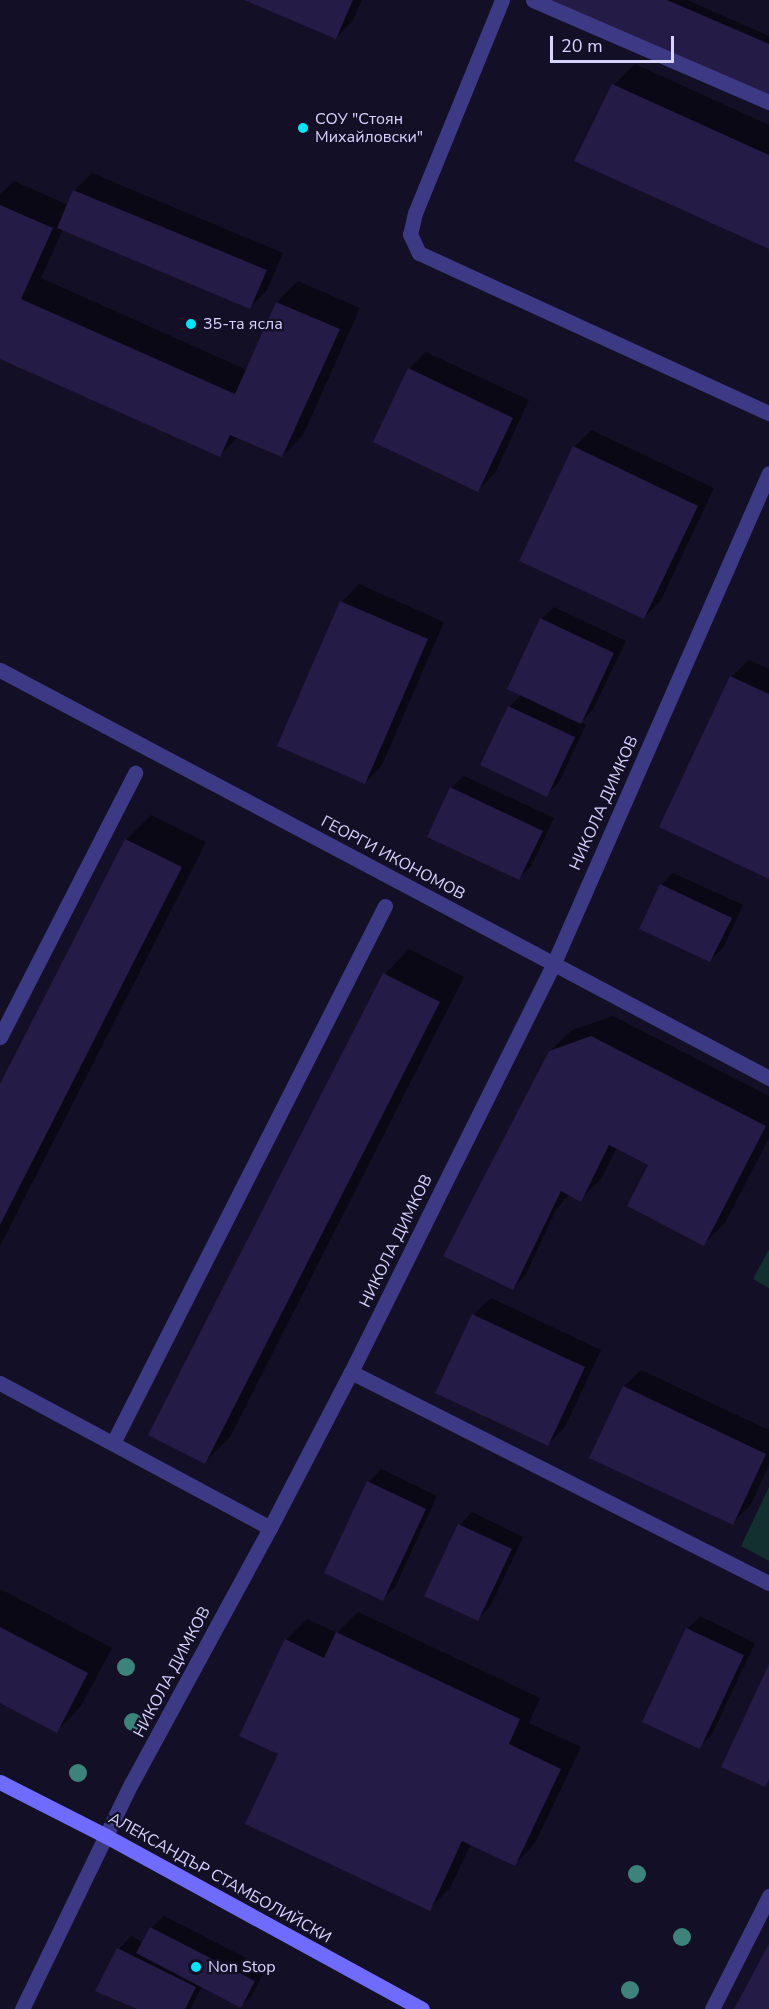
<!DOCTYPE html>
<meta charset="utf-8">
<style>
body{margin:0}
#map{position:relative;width:769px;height:2009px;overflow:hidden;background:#130f26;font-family:"Nunito Sans",sans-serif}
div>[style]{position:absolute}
.green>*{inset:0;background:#12302f}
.shadow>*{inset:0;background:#0007}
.building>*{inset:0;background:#241b47}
.lane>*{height:15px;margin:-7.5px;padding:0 7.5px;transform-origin:7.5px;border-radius:7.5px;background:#3d3a85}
.street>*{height:15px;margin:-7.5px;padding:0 7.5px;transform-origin:7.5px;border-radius:7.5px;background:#3d3a85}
.secondary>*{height:15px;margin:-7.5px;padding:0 7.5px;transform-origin:7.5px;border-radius:7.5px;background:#6f6bff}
.trees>*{width:18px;height:18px;margin:-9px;border-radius:50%;background:#3d827b}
.dots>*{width:16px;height:16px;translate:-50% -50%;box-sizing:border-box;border:3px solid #130f26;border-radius:50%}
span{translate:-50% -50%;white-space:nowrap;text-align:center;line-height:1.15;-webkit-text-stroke:4.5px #130f26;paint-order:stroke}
.poi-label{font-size:16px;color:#d9d4ff}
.left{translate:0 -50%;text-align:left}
.street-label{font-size:16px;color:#d9d4ff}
.scale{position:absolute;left:550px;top:36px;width:124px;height:27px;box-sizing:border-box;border:3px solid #d9d4ff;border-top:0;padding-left:8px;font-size:18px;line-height:21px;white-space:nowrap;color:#d9d4ff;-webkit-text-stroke:4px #130f26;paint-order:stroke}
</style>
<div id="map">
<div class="green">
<div style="clip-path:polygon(769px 1249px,769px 1288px,753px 1279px)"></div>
<div style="clip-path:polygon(769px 1487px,769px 1561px,741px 1546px)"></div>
</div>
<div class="shadow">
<div style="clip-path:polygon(248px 0,362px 0,353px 20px,336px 38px)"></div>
<div style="clip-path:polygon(540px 0,687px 0,769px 36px,769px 97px)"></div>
<div style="clip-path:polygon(635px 64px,769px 125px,769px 247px,614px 85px)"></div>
<div style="clip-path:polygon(92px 173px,283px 253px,267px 290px,250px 307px,63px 229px,41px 278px,247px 370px,277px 302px,298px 281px,360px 308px,303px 435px,282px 456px,238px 437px,220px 455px,0 357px,0 195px,14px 181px,68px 205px,74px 191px)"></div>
<div style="clip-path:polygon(426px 352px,529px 400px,495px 473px,478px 490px,409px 369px)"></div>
<div style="clip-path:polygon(591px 430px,714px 488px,661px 600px,644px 618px,574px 447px)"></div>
<div style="clip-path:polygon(359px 584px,444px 622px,382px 765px,365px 783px,342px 602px)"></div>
<div style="clip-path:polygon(554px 607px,626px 641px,593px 709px,581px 722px,586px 725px,559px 782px,546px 795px,482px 764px,509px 707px,522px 694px,541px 619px)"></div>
<div style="clip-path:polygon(749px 660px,769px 669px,769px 877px,731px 677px)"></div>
<div style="clip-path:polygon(464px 776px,554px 818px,531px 866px,519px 878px,451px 788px)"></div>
<div style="clip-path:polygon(151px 815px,206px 842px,0 1246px,0 1087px,126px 840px)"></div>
<div style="clip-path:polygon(673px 873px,743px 905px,723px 948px,710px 960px,661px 885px)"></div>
<div style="clip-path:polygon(409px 949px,464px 977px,230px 1437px,205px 1462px,150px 1434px,385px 974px)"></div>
<div style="clip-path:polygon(613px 1016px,769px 1096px,769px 1138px,725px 1223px,704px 1244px,650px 1164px,617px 1147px,601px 1179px,580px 1200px,569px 1194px,556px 1210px,525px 1276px,513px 1288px,550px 1051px,572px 1030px)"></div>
<div style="clip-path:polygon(491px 1298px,601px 1350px,565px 1427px,548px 1444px,473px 1315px)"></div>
<div style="clip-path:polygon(641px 1370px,769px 1430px,769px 1465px,750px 1506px,732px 1523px,624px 1387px)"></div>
<div style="clip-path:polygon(381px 1469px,437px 1496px,395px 1587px,383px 1599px,369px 1482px)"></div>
<div style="clip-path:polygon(472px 1512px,523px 1537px,490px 1607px,478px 1619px,426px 1595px,460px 1525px)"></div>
<div style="clip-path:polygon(0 1589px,112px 1648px,81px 1706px,57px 1731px,0 1701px)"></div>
<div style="clip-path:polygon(358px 1612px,540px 1698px,529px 1723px,581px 1747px,535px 1843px,515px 1864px,471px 1844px,450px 1888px,429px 1909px,280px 1753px,286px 1640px,307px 1619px,337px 1633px)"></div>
<div style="clip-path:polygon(700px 1616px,755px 1643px,712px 1734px,699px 1747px,687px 1629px)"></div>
<div style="clip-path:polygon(164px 1916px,266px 1968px,253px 1994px,241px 2006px,202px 1986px,190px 2009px,139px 2009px,119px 1949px,131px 1936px,144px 1943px,151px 1928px)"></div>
</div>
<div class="building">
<div style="clip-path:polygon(244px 0,353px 0,336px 39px)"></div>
<div style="clip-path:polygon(537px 0,667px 0,769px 44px,769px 99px)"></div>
<div style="clip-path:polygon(612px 84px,769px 155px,769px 249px,574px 161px)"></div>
<div style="clip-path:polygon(73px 190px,267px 270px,250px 309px,57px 228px)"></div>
<div style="clip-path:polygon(0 205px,53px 228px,21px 299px,235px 394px,276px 302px,340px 329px,282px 457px,230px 435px,220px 457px,0 359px)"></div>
<div style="clip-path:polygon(408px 368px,513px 418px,478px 492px,373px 442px)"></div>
<div style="clip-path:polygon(573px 446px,698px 506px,644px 619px,519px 561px)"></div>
<div style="clip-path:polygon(340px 601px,428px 639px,365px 784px,277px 746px)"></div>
<div style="clip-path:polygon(540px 618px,614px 653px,581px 724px,507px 689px)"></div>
<div style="clip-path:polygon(730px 676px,769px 694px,769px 879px,659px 827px)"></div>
<div style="clip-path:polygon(508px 706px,575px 737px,547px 797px,480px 765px)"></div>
<div style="clip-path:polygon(450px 787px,543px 831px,519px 880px,427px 837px)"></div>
<div style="clip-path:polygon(125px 839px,182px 867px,0 1225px,0 1084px)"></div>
<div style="clip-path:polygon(660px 884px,732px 918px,710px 962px,639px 929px)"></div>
<div style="clip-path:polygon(383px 973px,440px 1002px,205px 1464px,148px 1435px)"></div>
<div style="clip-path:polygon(591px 1036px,766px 1126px,704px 1246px,627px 1206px,648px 1165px,609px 1145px,581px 1202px,561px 1191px,513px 1290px,443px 1256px,549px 1051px)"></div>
<div style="clip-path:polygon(472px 1314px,585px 1367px,548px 1446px,435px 1393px)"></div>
<div style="clip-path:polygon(623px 1386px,766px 1454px,733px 1525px,589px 1458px)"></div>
<div style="clip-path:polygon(367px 1481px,426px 1509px,383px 1601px,324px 1573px)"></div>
<div style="clip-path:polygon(458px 1524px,512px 1549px,478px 1621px,424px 1596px)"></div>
<div style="clip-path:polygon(0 1627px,88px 1673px,57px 1733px,0 1703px)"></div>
<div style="clip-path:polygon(686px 1628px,744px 1655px,700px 1749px,642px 1722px)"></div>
<div style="clip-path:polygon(336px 1632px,520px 1719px,509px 1744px,561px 1769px,515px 1866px,462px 1841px,430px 1911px,245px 1824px,278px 1754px,239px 1736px,285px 1639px,324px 1658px)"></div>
<div style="clip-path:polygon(769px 1664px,769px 1780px,765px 1787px,721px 1767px)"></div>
<div style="clip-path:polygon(150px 1927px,255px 1981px,241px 2008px,136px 1953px)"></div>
<div style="clip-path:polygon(769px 1944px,769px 2009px,734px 2009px)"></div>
<div style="clip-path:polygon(117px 1948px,196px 1987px,185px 2009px,137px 2009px,95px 1991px)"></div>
</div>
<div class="lane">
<div style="left:533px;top:0;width:257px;rotate:23.4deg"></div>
<div style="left:0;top:1037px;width:297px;rotate:-62.9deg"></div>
<div style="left:113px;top:1443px;width:602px;rotate:-63.14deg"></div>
<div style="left:712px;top:2009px;width:127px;rotate:-63.2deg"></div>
</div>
<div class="street">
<div style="left:502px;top:0;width:230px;rotate:112.2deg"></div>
<div style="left:415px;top:213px;width:22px;rotate:103deg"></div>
<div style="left:410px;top:234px;width:21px;rotate:65deg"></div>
<div style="left:419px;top:253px;width:385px;rotate:24.6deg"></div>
<div style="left:0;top:670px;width:871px;rotate:27.95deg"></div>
<div style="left:351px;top:1372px;width:468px;rotate:26.8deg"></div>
<div style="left:0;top:1383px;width:306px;rotate:28.2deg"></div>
<div style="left:22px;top:2009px;width:250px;rotate:-64.2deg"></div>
<div style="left:131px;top:1784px;width:291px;rotate:-61.5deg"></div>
<div style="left:270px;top:1528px;width:176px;rotate:-62.6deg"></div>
<div style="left:351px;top:1372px;width:454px;rotate:-63.6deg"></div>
<div style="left:553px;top:965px;width:537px;rotate:-66.3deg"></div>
</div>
<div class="secondary">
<div style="left:0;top:1782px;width:119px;rotate:27deg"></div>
<div style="left:106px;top:1836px;width:360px;rotate:28.7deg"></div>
</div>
<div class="trees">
<div style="left:126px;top:1667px"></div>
<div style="left:133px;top:1722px"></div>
<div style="left:78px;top:1773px"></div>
<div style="left:637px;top:1874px"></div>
<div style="left:682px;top:1937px"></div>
<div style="left:630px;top:1990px"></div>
</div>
<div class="dots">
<div style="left:303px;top:128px;background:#00e5ff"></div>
<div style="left:191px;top:324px;background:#00e5ff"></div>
<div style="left:196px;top:1967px;background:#00e5ff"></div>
</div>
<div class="poi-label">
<span class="left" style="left:315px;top:128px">СОУ "Стоян<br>Михайловски"</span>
<span class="left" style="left:203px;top:324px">35-та ясла</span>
<span class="left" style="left:208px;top:1967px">Non Stop</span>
</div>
<div class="street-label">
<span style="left:604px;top:803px;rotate:-66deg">НИКОЛА ДИМКОВ</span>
<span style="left:393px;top:858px;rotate:28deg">ГЕОРГИ ИКОНОМОВ</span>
<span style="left:396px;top:1241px;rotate:-64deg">НИКОЛА ДИМКОВ</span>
<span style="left:172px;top:1672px;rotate:-62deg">НИКОЛА ДИМКОВ</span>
<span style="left:220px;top:1878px;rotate:29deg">АЛЕКСАНДЪР СТАМБОЛИЙСКИ</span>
</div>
<div class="scale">20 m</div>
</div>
